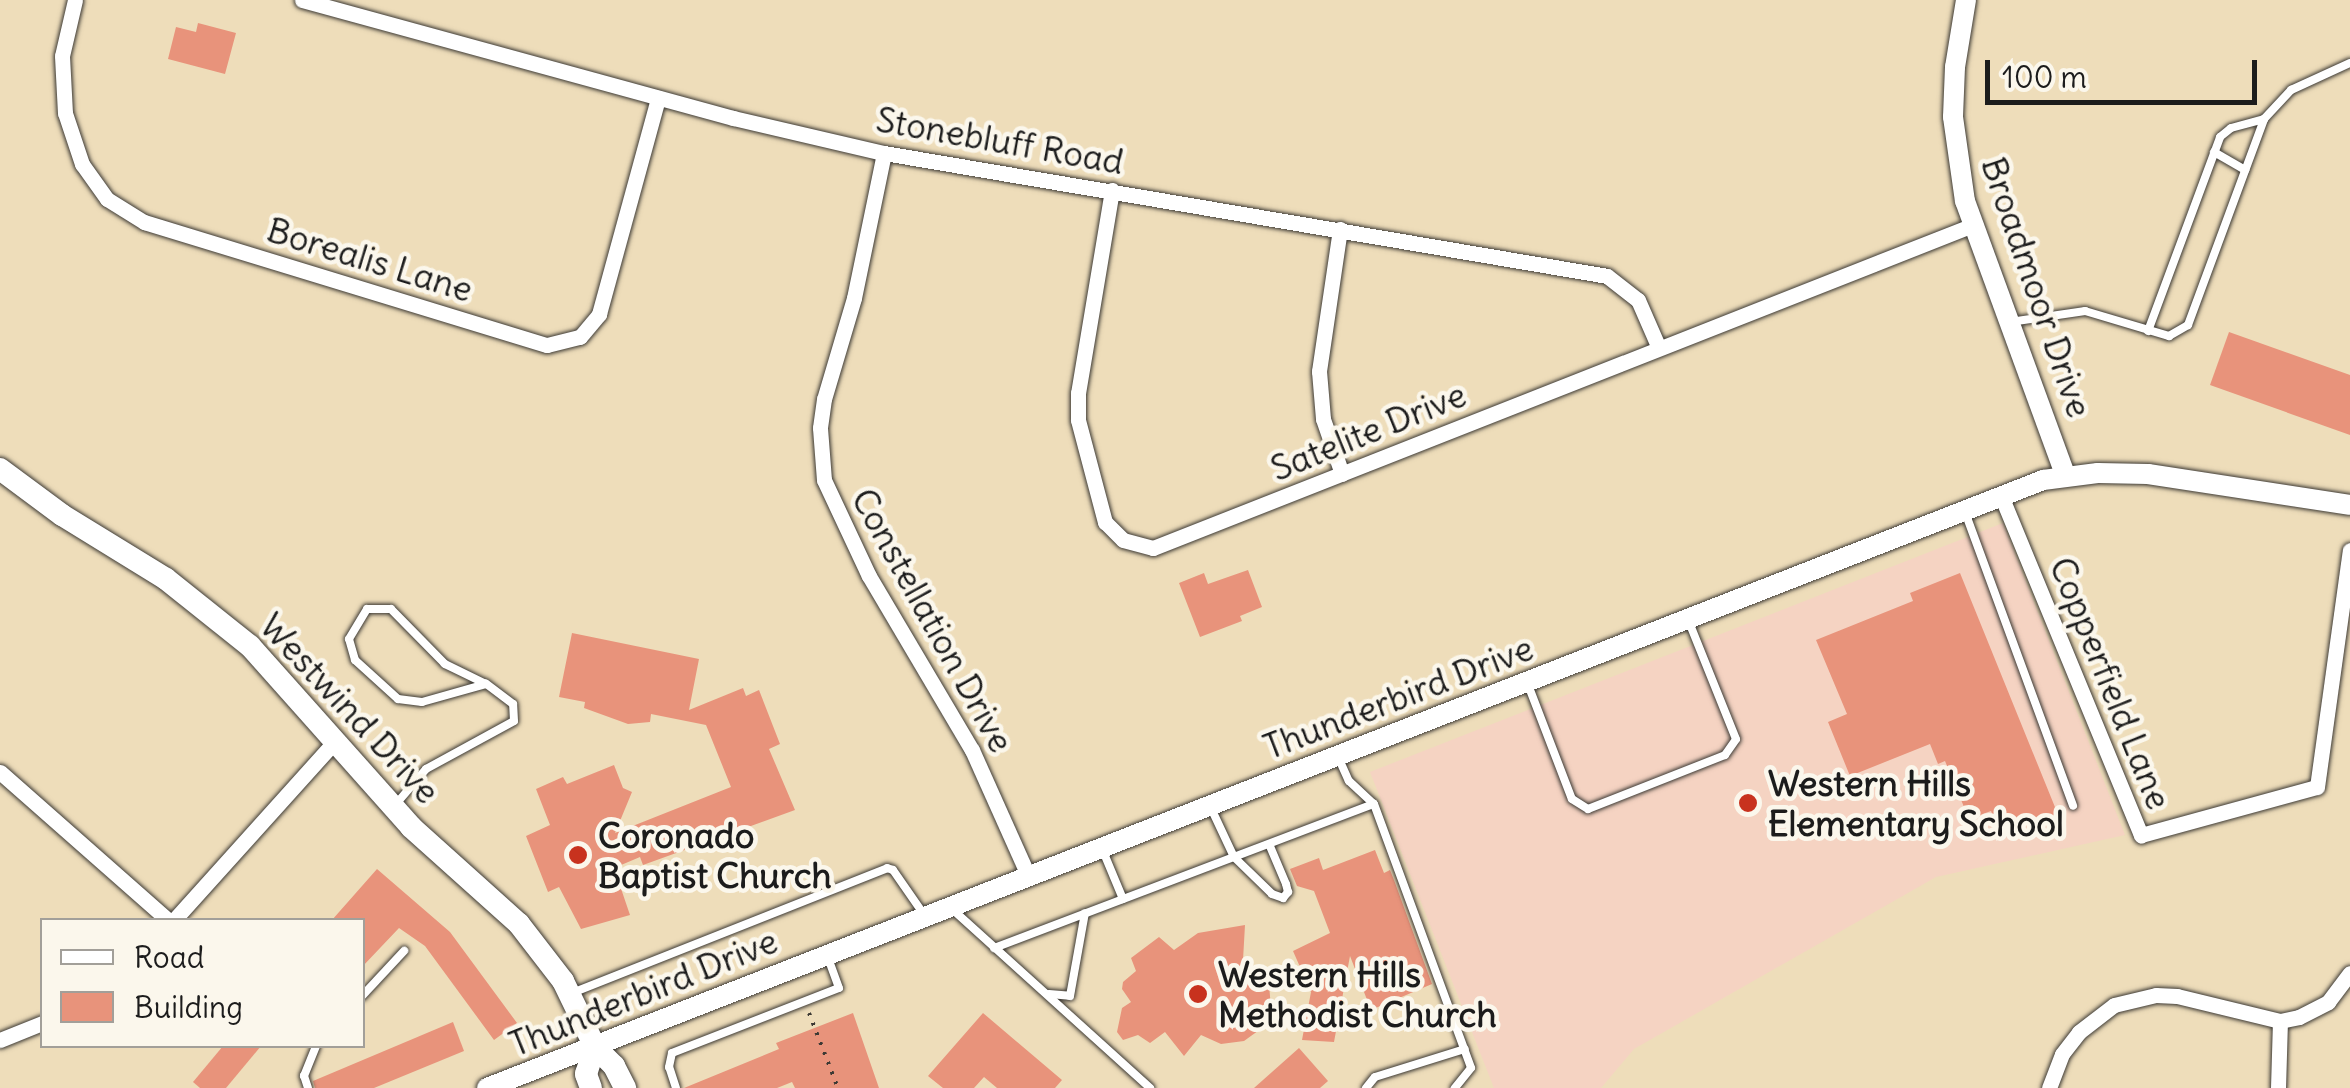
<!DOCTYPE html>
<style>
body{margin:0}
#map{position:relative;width:2350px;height:1088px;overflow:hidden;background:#eeddba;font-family:Delius,sans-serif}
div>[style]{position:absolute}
.built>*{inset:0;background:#f5d3c2}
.building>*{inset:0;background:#e8937b}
.path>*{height:4px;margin-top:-2px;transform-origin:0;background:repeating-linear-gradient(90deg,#3c3934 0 2.5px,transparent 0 10.5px)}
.roads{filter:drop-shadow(0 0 2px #3c3934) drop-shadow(0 0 2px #3c3934)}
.service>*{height:8px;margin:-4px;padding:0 4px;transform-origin:4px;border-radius:4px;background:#fff}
.minor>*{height:15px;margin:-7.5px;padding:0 7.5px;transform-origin:7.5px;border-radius:7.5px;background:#fff}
.tertiary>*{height:20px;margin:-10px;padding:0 10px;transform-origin:10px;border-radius:10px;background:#fff}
.secondary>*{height:22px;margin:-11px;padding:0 11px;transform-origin:11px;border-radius:11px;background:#fff}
.dots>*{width:28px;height:28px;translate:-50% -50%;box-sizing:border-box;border:5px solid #fbf7ec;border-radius:50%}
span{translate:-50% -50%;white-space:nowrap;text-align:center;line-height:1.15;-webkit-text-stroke:9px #fbf7ec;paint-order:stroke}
.street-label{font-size:35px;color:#1c1c1c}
.poi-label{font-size:35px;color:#1c1c1c;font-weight:700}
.left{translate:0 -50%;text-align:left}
.legend{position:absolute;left:40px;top:918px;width:325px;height:130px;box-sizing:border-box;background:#fbf7ec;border:2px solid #a29f99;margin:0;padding:12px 18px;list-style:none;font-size:30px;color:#1c1c1c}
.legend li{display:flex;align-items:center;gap:20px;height:50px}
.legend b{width:50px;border:2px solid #a29f99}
.scale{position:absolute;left:1985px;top:60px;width:272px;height:45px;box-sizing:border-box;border:5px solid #1c1c1c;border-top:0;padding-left:12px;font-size:30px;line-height:35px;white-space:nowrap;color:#1c1c1c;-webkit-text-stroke:8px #fbf7ec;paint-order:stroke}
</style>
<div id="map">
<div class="built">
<div style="clip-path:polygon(2003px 523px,2125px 835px,1936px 877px,1634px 1049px,1601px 1088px,1494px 1088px,1370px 772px)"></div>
</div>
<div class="building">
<div style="clip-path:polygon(198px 23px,236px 33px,225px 74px,168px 59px,176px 27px,196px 32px)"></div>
<div style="clip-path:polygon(2229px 332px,2350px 375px,2350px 435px,2210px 385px)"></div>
<div style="clip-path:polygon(1248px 570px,1262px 607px,1240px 616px,1242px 621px,1200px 637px,1179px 583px,1204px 573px,1208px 584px)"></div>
<div style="clip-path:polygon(1960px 573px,2059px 817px,2033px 828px,2032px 823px,2006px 833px,2003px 824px,1997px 826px,1991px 811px,1969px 819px,1945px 761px,1938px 764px,1930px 744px,1850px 776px,1828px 722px,1847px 714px,1816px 640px,1913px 601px,1910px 593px)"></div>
<div style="clip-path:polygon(572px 633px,699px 659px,689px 710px,743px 688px,746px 696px,759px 690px,780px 744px,769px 749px,795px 810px,643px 865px,640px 857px,614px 868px,630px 915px,581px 929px,559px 887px,548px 892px,526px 836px,550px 825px,536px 789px,563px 777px,567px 784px,614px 765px,623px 788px,632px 792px,615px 833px,731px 787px,706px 725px,651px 714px,650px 722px,628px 724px,584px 708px,585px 702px,559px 697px)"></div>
<div style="clip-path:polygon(1375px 850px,1384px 873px,1390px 870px,1394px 880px,1432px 984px,1371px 1010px,1350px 956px,1334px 1042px,1302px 1040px,1311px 992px,1293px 951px,1330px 933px,1314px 891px,1297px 886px,1290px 869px,1319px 858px,1323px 870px)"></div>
<div style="clip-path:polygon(377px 869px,450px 932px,517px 1023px,494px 1040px,425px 946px,399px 928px,362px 967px,362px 920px,332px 920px)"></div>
<div style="clip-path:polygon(1245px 925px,1243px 960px,1254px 966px,1269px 985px,1271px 1007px,1262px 1028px,1244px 1041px,1221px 1044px,1201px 1035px,1184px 1056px,1165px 1032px,1150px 1043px,1138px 1035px,1123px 1040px,1117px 1032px,1122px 1008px,1131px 1002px,1122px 989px,1123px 982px,1136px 971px,1131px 958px,1159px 937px,1174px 950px,1198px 933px)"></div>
<div style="clip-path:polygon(853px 1013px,879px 1088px,795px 1088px,792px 1082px,777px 1088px,684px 1088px,779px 1049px,776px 1043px)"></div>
<div style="clip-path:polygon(983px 1013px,1062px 1080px,1055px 1088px,997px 1088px,984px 1077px,974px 1088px,943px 1088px,928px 1076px)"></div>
<div style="clip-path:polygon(453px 1022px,464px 1051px,374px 1088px,315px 1088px,313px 1081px)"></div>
<div style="clip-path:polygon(223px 1046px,261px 1046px,226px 1088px,200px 1088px,193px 1082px)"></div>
<div style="clip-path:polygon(1299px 1048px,1328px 1081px,1320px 1088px,1254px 1088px)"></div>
</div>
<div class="path">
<div style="left:809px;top:1013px;width:80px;rotate:68.9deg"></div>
</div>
<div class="roads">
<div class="service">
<div style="left:2214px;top:152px;width:36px;rotate:30deg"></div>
<div style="left:2010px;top:322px;width:76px;rotate:-8.3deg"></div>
<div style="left:2085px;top:311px;width:88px;rotate:16.6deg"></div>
<div style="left:2169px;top:336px;width:22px;rotate:-30deg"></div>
<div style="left:2188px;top:325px;width:220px;rotate:-69.7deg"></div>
<div style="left:2264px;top:119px;width:40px;rotate:-47deg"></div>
<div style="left:2291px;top:90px;width:65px;rotate:-24.6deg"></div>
<div style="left:2148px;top:331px;width:207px;rotate:-69.6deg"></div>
<div style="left:2220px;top:137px;width:14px;rotate:-39deg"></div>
<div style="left:2231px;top:128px;width:34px;rotate:-15deg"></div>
<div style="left:1965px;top:512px;width:313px;rotate:69.8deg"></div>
<div style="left:1527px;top:682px;width:125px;rotate:69deg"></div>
<div style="left:1572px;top:799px;width:19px;rotate:32deg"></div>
<div style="left:1588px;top:809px;width:147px;rotate:-21.5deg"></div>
<div style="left:1725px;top:755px;width:19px;rotate:-55deg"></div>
<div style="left:1736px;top:739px;width:126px;rotate:-111.9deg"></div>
<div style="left:1339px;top:759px;width:24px;rotate:66deg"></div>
<div style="left:1349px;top:781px;width:34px;rotate:43deg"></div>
<div style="left:1374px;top:804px;width:281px;rotate:69.8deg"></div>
<div style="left:1471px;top:1068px;width:26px;rotate:129deg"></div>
<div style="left:396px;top:804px;width:46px;rotate:-49.4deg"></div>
<div style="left:426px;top:769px;width:100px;rotate:-28.6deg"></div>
<div style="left:514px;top:721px;width:17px;rotate:-93deg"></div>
<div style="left:513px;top:704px;width:34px;rotate:-143deg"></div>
<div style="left:486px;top:684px;width:46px;rotate:-154deg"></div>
<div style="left:445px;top:664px;width:77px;rotate:-134.5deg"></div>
<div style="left:391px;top:609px;width:24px;rotate:180deg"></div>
<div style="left:367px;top:609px;width:35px;rotate:121deg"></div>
<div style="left:349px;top:639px;width:22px;rotate:74deg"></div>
<div style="left:355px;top:660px;width:58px;rotate:42.2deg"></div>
<div style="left:398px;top:699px;width:24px;rotate:7deg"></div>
<div style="left:422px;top:702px;width:66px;rotate:-15.7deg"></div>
<div style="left:1211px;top:808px;width:54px;rotate:64.9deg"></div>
<div style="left:1234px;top:857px;width:53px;rotate:44.2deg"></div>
<div style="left:1272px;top:894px;width:12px;rotate:20deg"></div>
<div style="left:1283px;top:898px;width:8px;rotate:-50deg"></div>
<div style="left:1288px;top:892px;width:8px;rotate:-104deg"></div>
<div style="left:1286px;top:884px;width:43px;rotate:-113deg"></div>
<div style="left:1103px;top:851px;width:52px;rotate:67.4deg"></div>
<div style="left:952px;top:909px;width:267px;rotate:42.1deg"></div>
<div style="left:994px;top:948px;width:406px;rotate:-20.8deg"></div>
<div style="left:572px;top:993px;width:339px;rotate:-21.6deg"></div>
<div style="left:887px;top:868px;width:6px;rotate:18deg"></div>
<div style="left:893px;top:870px;width:56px;rotate:55.2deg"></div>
<div style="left:1049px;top:994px;width:21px;rotate:5deg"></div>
<div style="left:1070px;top:996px;width:84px;rotate:-79.8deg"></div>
<div style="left:362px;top:996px;width:62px;rotate:-47deg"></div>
<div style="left:308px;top:1088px;width:13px;rotate:-108deg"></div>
<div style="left:304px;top:1076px;width:32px;rotate:-68deg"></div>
<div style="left:676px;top:1088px;width:22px;rotate:-108deg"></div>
<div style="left:669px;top:1067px;width:14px;rotate:-78deg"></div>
<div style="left:672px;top:1053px;width:179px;rotate:-21.3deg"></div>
<div style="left:839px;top:988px;width:35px;rotate:-110deg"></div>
<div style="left:1366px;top:1088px;width:14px;rotate:-51deg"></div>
<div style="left:1375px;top:1077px;width:94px;rotate:-17.3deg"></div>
</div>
<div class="minor">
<div style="left:75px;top:0;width:57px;rotate:103.1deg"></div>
<div style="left:62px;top:56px;width:57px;rotate:87deg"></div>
<div style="left:65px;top:113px;width:54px;rotate:71.6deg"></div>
<div style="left:82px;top:164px;width:43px;rotate:54.5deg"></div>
<div style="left:107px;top:199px;width:44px;rotate:31.9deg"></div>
<div style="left:144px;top:222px;width:421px;rotate:17deg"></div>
<div style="left:547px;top:345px;width:34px;rotate:-14deg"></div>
<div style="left:580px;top:337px;width:30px;rotate:-50deg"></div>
<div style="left:599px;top:314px;width:224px;rotate:-74.7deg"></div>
<div style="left:302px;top:0;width:447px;rotate:15.3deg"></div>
<div style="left:733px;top:118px;width:155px;rotate:13.1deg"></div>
<div style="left:884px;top:153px;width:733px;rotate:9.65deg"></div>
<div style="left:1607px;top:276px;width:39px;rotate:38deg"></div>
<div style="left:1638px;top:300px;width:52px;rotate:66.4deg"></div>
<div style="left:884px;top:153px;width:148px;rotate:101.7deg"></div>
<div style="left:854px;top:298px;width:105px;rotate:106.5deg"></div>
<div style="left:824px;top:399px;width:29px;rotate:98deg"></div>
<div style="left:820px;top:428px;width:52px;rotate:85.6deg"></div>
<div style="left:824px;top:480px;width:106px;rotate:64.9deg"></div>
<div style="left:869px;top:576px;width:202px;rotate:59.4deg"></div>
<div style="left:972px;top:750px;width:137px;rotate:65.9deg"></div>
<div style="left:1112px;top:190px;width:206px;rotate:99.5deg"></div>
<div style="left:1078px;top:393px;width:27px;rotate:90deg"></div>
<div style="left:1078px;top:420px;width:106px;rotate:75.2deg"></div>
<div style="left:1105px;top:522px;width:25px;rotate:45deg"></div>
<div style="left:1123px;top:540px;width:31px;rotate:15deg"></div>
<div style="left:1153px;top:548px;width:881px;rotate:-21.5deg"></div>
<div style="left:1340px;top:229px;width:144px;rotate:98.4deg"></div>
<div style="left:1319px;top:371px;width:48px;rotate:85.2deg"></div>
<div style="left:1323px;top:419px;width:58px;rotate:70.9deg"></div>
<div style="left:2002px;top:498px;width:365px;rotate:67.6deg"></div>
<div style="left:2141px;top:835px;width:182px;rotate:-15.3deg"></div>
<div style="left:2317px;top:787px;width:239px;rotate:-82.1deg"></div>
<div style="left:0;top:772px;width:224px;rotate:41.4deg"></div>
<div style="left:174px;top:920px;width:239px;rotate:-48deg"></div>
<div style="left:0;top:1040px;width:45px;rotate:-22deg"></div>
<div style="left:2049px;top:1088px;width:36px;rotate:-69deg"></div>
<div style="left:2062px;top:1054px;width:28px;rotate:-52deg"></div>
<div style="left:2079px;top:1032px;width:44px;rotate:-37.6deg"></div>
<div style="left:2114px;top:1005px;width:43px;rotate:-13.4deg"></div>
<div style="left:2156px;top:995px;width:21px;rotate:3deg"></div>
<div style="left:2177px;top:996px;width:106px;rotate:13.6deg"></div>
<div style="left:2280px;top:1021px;width:19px;rotate:-12deg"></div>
<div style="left:2299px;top:1017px;width:33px;rotate:-27deg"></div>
<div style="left:2328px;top:1002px;width:36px;rotate:-53deg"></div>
<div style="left:2278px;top:1088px;width:67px;rotate:-88.3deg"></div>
</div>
<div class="tertiary">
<div style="left:1966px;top:0;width:68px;rotate:99.3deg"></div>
<div style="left:1955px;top:67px;width:50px;rotate:92.3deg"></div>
<div style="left:1953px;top:117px;width:85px;rotate:81.9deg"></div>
<div style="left:1965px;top:201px;width:292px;rotate:69.9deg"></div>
<div style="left:487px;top:1088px;width:1671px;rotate:-21.34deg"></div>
<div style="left:2043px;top:480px;width:55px;rotate:-7.3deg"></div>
<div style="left:2098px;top:473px;width:50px;rotate:1.1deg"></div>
<div style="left:2148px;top:474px;width:204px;rotate:8.7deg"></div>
</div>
<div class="secondary">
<div style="left:0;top:469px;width:77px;rotate:36.6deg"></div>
<div style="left:62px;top:515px;width:122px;rotate:31.6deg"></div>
<div style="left:166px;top:579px;width:107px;rotate:38.6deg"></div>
<div style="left:250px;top:646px;width:242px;rotate:48.3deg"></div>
<div style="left:411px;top:827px;width:145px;rotate:41.9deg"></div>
<div style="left:519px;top:924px;width:72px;rotate:52.3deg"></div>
<div style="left:563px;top:981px;width:73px;rotate:64.1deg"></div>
<div style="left:595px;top:1047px;width:27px;rotate:45deg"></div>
<div style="left:614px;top:1066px;width:25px;rotate:63deg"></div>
<div style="left:591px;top:1088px;width:15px;rotate:-110deg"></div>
<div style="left:586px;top:1074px;width:28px;rotate:-72deg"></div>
</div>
</div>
<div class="dots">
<div style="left:1748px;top:803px;background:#c8321e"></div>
<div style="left:578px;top:855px;background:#c8321e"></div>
<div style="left:1198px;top:994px;background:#c8321e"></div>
</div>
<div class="street-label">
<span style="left:1000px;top:140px;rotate:10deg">Stonebluff Road</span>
<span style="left:370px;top:259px;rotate:17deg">Borealis Lane</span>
<span style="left:2037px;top:287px;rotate:71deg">Broadmoor Drive</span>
<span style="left:1368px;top:431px;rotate:-22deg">Satelite Drive</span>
<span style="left:933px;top:620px;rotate:61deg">Constellation Drive</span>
<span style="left:2111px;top:683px;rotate:68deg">Copperfield Lane</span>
<span style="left:1398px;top:697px;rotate:-21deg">Thunderbird Drive</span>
<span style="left:350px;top:708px;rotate:47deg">Westwind Drive</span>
<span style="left:643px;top:992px;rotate:-22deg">Thunderbird Drive</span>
</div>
<div class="poi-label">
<span class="left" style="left:1768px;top:803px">Western Hills<br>Elementary School</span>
<span class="left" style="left:598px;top:855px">Coronado<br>Baptist Church</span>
<span class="left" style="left:1218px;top:994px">Western Hills<br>Methodist Church</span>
</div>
<ul class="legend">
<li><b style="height:12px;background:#fff"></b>Road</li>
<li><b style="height:28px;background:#e8937b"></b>Building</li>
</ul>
<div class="scale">100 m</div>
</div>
